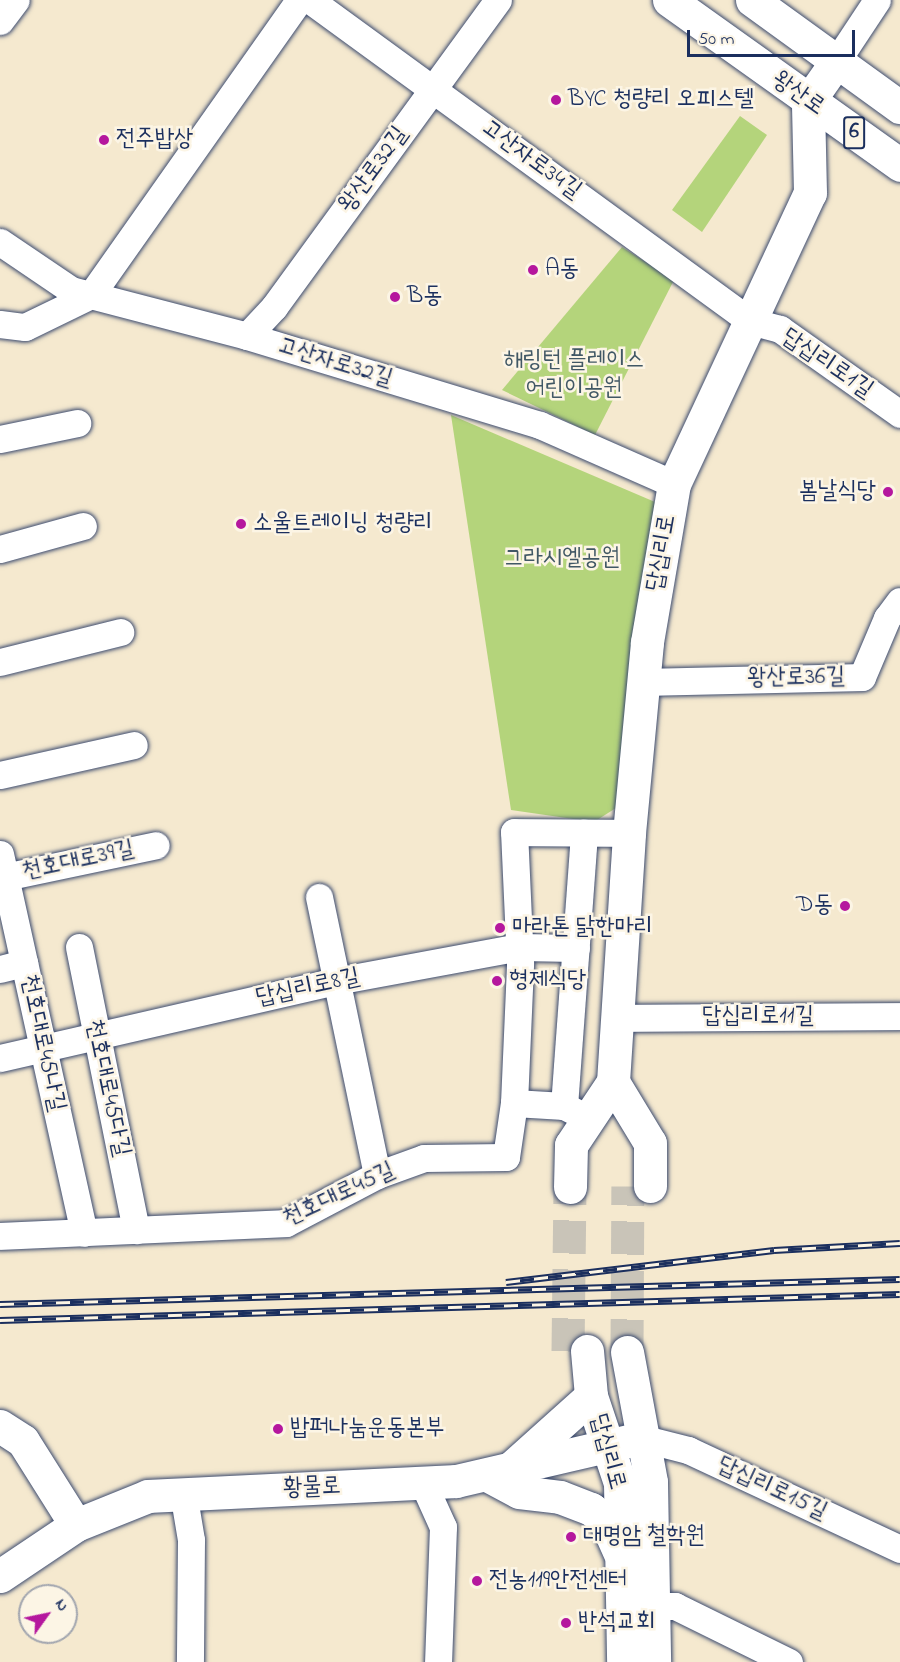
<!DOCTYPE html>
<meta charset="utf-8">
<style>
body{margin:0}
#map{position:relative;width:900px;height:1662px;overflow:hidden;background:#f5e9cf;font-family:"Indie Flower","Poor Story",sans-serif}
div>[style]{position:absolute}
.green>*{inset:0;background:#b4d47b}
.secondary-tunnel>*{height:33px;margin-top:-16.5px;transform-origin:0;background:repeating-linear-gradient(90deg,#c9c4b8 0 33px,transparent 0 49px)}
.roads{filter:drop-shadow(0 0 2px #3c4b6f) drop-shadow(0 0 2px #3c4b6f)}
.street>*{height:27px;margin:-13.5px;padding:0 13.5px;transform-origin:13.5px;border-radius:13.5px;background:#fff}
.secondary>*{height:33px;margin:-16.5px;padding:0 16.5px;transform-origin:16.5px;border-radius:16.5px;background:#fff}
.primary>*{height:33px;margin:-16.5px;padding:0 16.5px;transform-origin:16.5px;border-radius:16.5px;background:#fff}
.rail>*{height:7px;margin-top:-3.5px;transform-origin:0;background:repeating-linear-gradient(90deg,#fcf5e5 0 14px,#1b2f5e 0 28px);box-sizing:border-box;border-block:2px solid #1b2f5e}
.dots>*{width:16px;height:16px;translate:-50% -50%;box-sizing:border-box;border:3px solid #fcf5e5;border-radius:50%}
span{translate:-50% -50%;white-space:nowrap;text-align:center;line-height:1.15;-webkit-text-stroke:5px #fcf5e5;paint-order:stroke}
.shield-label span{padding:2px 4px;background:#fcf5e5;border:2px solid;border-radius:4px;-webkit-text-stroke-width:0}
.shield-label{font-size:22px;color:#1b2f5e;font-weight:700}
.street-label{font-size:24px;color:#1b2f5e}
.poi-label{font-size:24px;color:#1b2f5e}
.left{translate:0 -50%;text-align:left}
.right{translate:-100% -50%;text-align:right}
.park-label{font-size:24px;color:#415865}
.north{position:absolute;left:18px;top:1584px;width:60px;height:60px;box-sizing:border-box;background:#fcf5e5;border:2px solid #a2a6af;border-radius:50%;rotate:57deg;font-size:16px;font-weight:700;line-height:24px;text-align:center;color:#1b2f5e}
.north::after{content:'';display:block;margin:auto;width:21px;height:27px;background:#b5179e;clip-path:polygon(50% 0,100% 100%,50% 72%,0 100%)}
.scale{position:absolute;left:687px;top:30px;width:168px;height:27px;box-sizing:border-box;border:3px solid #1b2f5e;border-top:0;padding-left:8px;font-size:18px;line-height:21px;white-space:nowrap;color:#1b2f5e;-webkit-text-stroke:4px #fcf5e5;paint-order:stroke}
</style>
<div id="map">
<div class="green">
<div style="clip-path:polygon(740px 116px,767px 135px,702px 232px,672px 210px)"></div>
<div style="clip-path:polygon(622px 247px,674px 280px,595px 435px,502px 390px)"></div>
<div style="clip-path:polygon(451px 415px,655px 502px,630px 799px,594px 822px,511px 810px)"></div>
</div>
<div class="secondary-tunnel">
<div style="left:568px;top:1351px;width:164px;rotate:-89.3deg"></div>
<div style="left:627px;top:1352px;width:166px;rotate:-89.7deg"></div>
</div>
<div class="roads">
<div class="street">
<div style="left:310px;top:0;width:545px;rotate:36.11deg"></div>
<div style="left:750px;top:321px;width:31px;rotate:15deg"></div>
<div style="left:780px;top:329px;width:147px;rotate:35.3deg"></div>
<div style="left:0;top:21px;width:26px;rotate:-53deg"></div>
<div style="left:836px;top:62px;width:74px;rotate:-56.5deg"></div>
<div style="left:0;top:242px;width:86px;rotate:34.1deg"></div>
<div style="left:71px;top:290px;width:182px;rotate:14.6deg"></div>
<div style="left:247px;top:336px;width:306px;rotate:16.9deg"></div>
<div style="left:540px;top:425px;width:146px;rotate:23.8deg"></div>
<div style="left:0;top:324px;width:25px;rotate:7deg"></div>
<div style="left:25px;top:327px;width:73px;rotate:-25.9deg"></div>
<div style="left:91px;top:295px;width:361px;rotate:-54.8deg"></div>
<div style="left:247px;top:336px;width:40px;rotate:-47deg"></div>
<div style="left:274px;top:307px;width:380px;rotate:-53.9deg"></div>
<div style="left:0;top:439px;width:79px;rotate:-11.7deg"></div>
<div style="left:0;top:549px;width:86px;rotate:-15.5deg"></div>
<div style="left:0;top:662px;width:124px;rotate:-14deg"></div>
<div style="left:644px;top:682px;width:218px;rotate:-1.3deg"></div>
<div style="left:862px;top:677px;width:64px;rotate:-67deg"></div>
<div style="left:887px;top:618px;width:21px;rotate:-53deg"></div>
<div style="left:0;top:775px;width:137px;rotate:-12.6deg"></div>
<div style="left:0;top:854px;width:388px;rotate:77.5deg"></div>
<div style="left:0;top:878px;width:159px;rotate:-11.9deg"></div>
<div style="left:319px;top:897px;width:284px;rotate:78.2deg"></div>
<div style="left:79px;top:947px;width:289px;rotate:78.6deg"></div>
<div style="left:0;top:969px;width:25px;rotate:-14deg"></div>
<div style="left:617px;top:1018px;width:283px;rotate:-0.4deg"></div>
<div style="left:0;top:1058px;width:345px;rotate:-12.9deg"></div>
<div style="left:336px;top:981px;width:186px;rotate:-10.5deg"></div>
<div style="left:519px;top:947px;width:57px;rotate:1deg"></div>
<div style="left:514px;top:1103px;width:140px;rotate:-87.5deg"></div>
<div style="left:520px;top:963px;width:131px;rotate:-92.6deg"></div>
<div style="left:514px;top:832px;width:115px;rotate:0.5deg"></div>
<div style="left:564px;top:1106px;width:274px;rotate:-85.8deg"></div>
<div style="left:0;top:1236px;width:286px;rotate:-2.6deg"></div>
<div style="left:286px;top:1223px;width:103px;rotate:-27.8deg"></div>
<div style="left:377px;top:1175px;width:50px;rotate:-19.9deg"></div>
<div style="left:424px;top:1158px;width:82px;rotate:-0.7deg"></div>
<div style="left:506px;top:1157px;width:55px;rotate:-81.6deg"></div>
<div style="left:514px;top:1103px;width:50px;rotate:3.4deg"></div>
<div style="left:564px;top:1106px;width:29px;rotate:27deg"></div>
<div style="left:641px;top:1438px;width:49px;rotate:14.3deg"></div>
<div style="left:688px;top:1450px;width:234px;rotate:25deg"></div>
<div style="left:424px;top:1485px;width:46px;rotate:65.7deg"></div>
<div style="left:443px;top:1527px;width:135px;rotate:92.1deg"></div>
<div style="left:183px;top:1492px;width:49px;rotate:80.5deg"></div>
<div style="left:191px;top:1540px;width:122px;rotate:90.5deg"></div>
<div style="left:653px;top:1606px;width:22px"></div>
<div style="left:675px;top:1606px;width:127px;rotate:26.2deg"></div>
</div>
<div class="secondary">
<div style="left:613px;top:1082px;width:71px;rotate:58.8deg"></div>
<div style="left:650px;top:1143px;width:43px;rotate:90deg"></div>
<div style="left:570px;top:1187px;width:42px;rotate:-88.6deg"></div>
<div style="left:571px;top:1145px;width:76px;rotate:-56.3deg"></div>
<div style="left:613px;top:1082px;width:250px;rotate:-86.3deg"></div>
<div style="left:629px;top:833px;width:192px;rotate:-84.6deg"></div>
<div style="left:647px;top:642px;width:160px;rotate:-80.3deg"></div>
<div style="left:674px;top:484px;width:321px;rotate:-65deg"></div>
<div style="left:810px;top:193px;width:91px;rotate:-91.3deg"></div>
<div style="left:808px;top:102px;width:49px;rotate:-55deg"></div>
<div style="left:587px;top:1351px;width:45px;rotate:84.9deg"></div>
<div style="left:591px;top:1396px;width:92px;rotate:71.6deg"></div>
<div style="left:620px;top:1483px;width:179px;rotate:89deg"></div>
<div style="left:627px;top:1352px;width:132px;rotate:79.5deg"></div>
<div style="left:651px;top:1482px;width:180px;rotate:89deg"></div>
<div style="left:0;top:1426px;width:27px;rotate:33deg"></div>
<div style="left:23px;top:1441px;width:99px;rotate:57.8deg"></div>
<div style="left:512px;top:1467px;width:106px;rotate:-41.9deg"></div>
<div style="left:487px;top:1475px;width:36px;rotate:28deg"></div>
<div style="left:519px;top:1492px;width:41px;rotate:7deg"></div>
<div style="left:560px;top:1497px;width:33px;rotate:21deg"></div>
<div style="left:591px;top:1509px;width:18px;rotate:38deg"></div>
<div style="left:605px;top:1520px;width:35px;rotate:66deg"></div>
<div style="left:0;top:1576px;width:92px;rotate:-33.9deg"></div>
<div style="left:76px;top:1525px;width:78px;rotate:-21.9deg"></div>
<div style="left:148px;top:1496px;width:308px;rotate:-2.8deg"></div>
<div style="left:456px;top:1481px;width:190px;rotate:-13.1deg"></div>
</div>
<div class="primary">
<div style="left:669px;top:0;width:284px;rotate:35.5deg"></div>
<div style="left:752px;top:0;width:183px;rotate:35.9deg"></div>
</div>
</div>
<div class="rail">
<div style="left:506px;top:1282px;width:270px;rotate:-6.8deg"></div>
<div style="left:774px;top:1250px;width:126px;rotate:-3.2deg"></div>
<div style="left:0;top:1304px;width:900px;rotate:-1.59deg"></div>
<div style="left:0;top:1320px;width:900px;rotate:-1.65deg"></div>
</div>
<div class="dots">
<div style="left:556px;top:100px;background:#b5179e"></div>
<div style="left:104px;top:140px;background:#b5179e"></div>
<div style="left:533px;top:270px;background:#b5179e"></div>
<div style="left:395px;top:297px;background:#b5179e"></div>
<div style="left:888px;top:492px;background:#b5179e"></div>
<div style="left:241px;top:524px;background:#b5179e"></div>
<div style="left:845px;top:906px;background:#b5179e"></div>
<div style="left:500px;top:928px;background:#b5179e"></div>
<div style="left:497px;top:981px;background:#b5179e"></div>
<div style="left:278px;top:1429px;background:#b5179e"></div>
<div style="left:571px;top:1537px;background:#b5179e"></div>
<div style="left:477px;top:1581px;background:#b5179e"></div>
<div style="left:566px;top:1623px;background:#b5179e"></div>
</div>
<div class="shield-label">
<span style="left:854px;top:133px">6</span>
</div>
<div class="street-label">
<span style="left:798px;top:94px;rotate:35deg">왕산로</span>
<span style="left:531px;top:160px;rotate:36deg">고산자로34길</span>
<span style="left:374px;top:170px;rotate:-54deg">왕산로32길</span>
<span style="left:335px;top:363px;rotate:17deg">고산자로32길</span>
<span style="left:827px;top:364px;rotate:34deg">답십리로1길</span>
<span style="left:662px;top:553px;rotate:-80deg">답십리로</span>
<span style="left:796px;top:678px;rotate:-1deg">왕산로36길</span>
<span style="left:78px;top:861px;rotate:-12deg">천호대로39길</span>
<span style="left:308px;top:988px;rotate:-12deg">답십리로8길</span>
<span style="left:758px;top:1017px">답십리로11길</span>
<span style="left:42px;top:1043px;rotate:78deg">천호대로45나길</span>
<span style="left:107px;top:1088px;rotate:78deg">천호대로45다길</span>
<span style="left:339px;top:1195px;rotate:-25deg">천호대로45길</span>
<span style="left:607px;top:1452px;rotate:75deg">답십리로</span>
<span style="left:312px;top:1488px;rotate:-2deg">황물로</span>
<span style="left:772px;top:1489px;rotate:25deg">답십리로15길</span>
</div>
<div class="poi-label">
<span class="left" style="left:568px;top:100px">BYC 청량리 오피스텔</span>
<span class="left" style="left:116px;top:140px">전주밥상</span>
<span class="left" style="left:545px;top:270px">A동</span>
<span class="left" style="left:407px;top:297px">B동</span>
<span class="right" style="left:876px;top:492px">봄날식당</span>
<span class="left" style="left:253px;top:524px">소울트레이닝 청량리</span>
<span class="right" style="left:833px;top:906px">D동</span>
<span class="left" style="left:512px;top:928px">마라톤 닭한마리</span>
<span class="left" style="left:509px;top:981px">형제식당</span>
<span class="left" style="left:290px;top:1429px">밥퍼나눔운동본부</span>
<span class="left" style="left:583px;top:1537px">대명암 철학원</span>
<span class="left" style="left:489px;top:1581px">전농119안전센터</span>
<span class="left" style="left:578px;top:1623px">반석교회</span>
</div>
<div class="park-label">
<span style="left:574px;top:375px">해링턴 플레이스<br>어린이공원</span>
<span style="left:562px;top:559px">그라시엘공원</span>
</div>
<div class="north">N</div>
<div class="scale">50 m</div>
</div>
